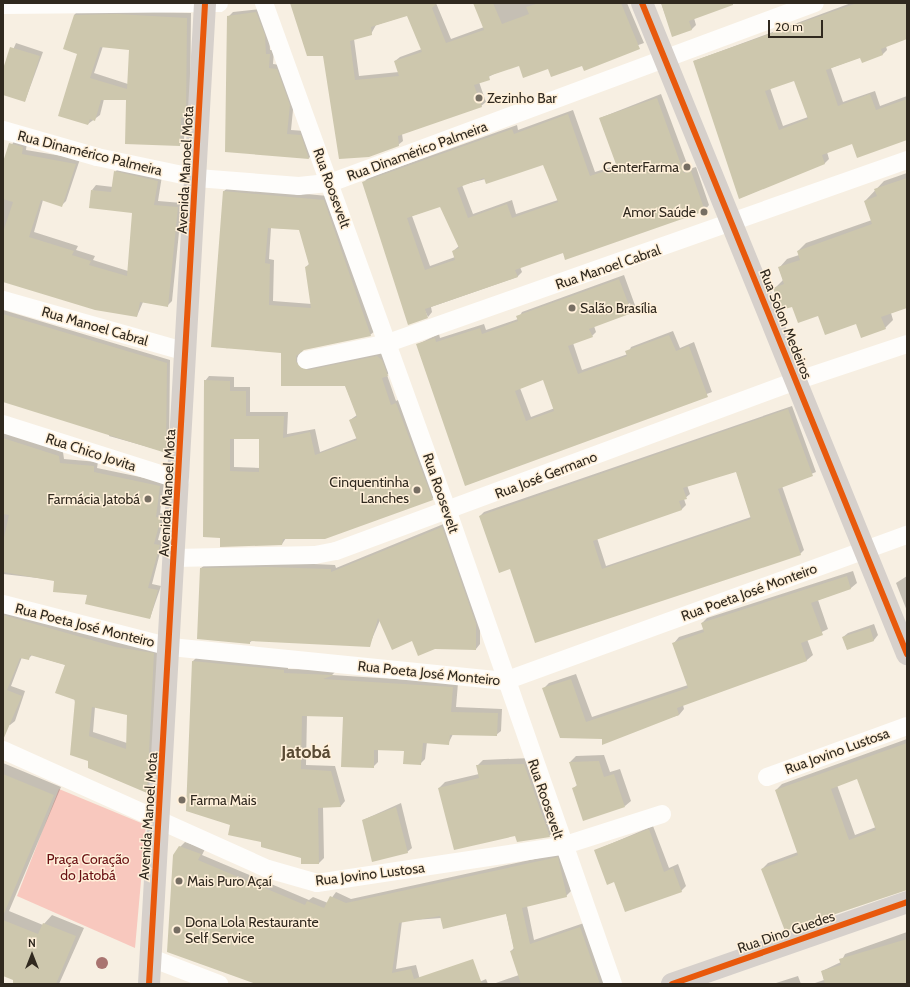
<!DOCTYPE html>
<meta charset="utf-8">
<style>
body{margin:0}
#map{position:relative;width:910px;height:987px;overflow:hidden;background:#f7efe2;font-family:Cabin,sans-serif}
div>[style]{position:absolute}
.green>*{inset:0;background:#f8c8be}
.shadow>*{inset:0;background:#0003}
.building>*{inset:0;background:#cdc7ad}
.minor>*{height:18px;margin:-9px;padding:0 9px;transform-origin:9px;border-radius:9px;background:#fefdfb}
.primary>*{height:22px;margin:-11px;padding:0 11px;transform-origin:11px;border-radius:11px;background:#d6d0cb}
.cycleway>*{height:6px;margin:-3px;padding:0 3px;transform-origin:3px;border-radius:3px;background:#e8590c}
.trees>*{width:12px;height:12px;margin:-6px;border-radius:50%;background:#a97470}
.dots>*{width:11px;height:11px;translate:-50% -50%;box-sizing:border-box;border:2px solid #fff0da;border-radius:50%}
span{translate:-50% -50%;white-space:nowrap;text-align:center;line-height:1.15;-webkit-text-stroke:3px #fff0da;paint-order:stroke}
.poi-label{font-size:14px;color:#30291f}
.left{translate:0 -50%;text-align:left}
.right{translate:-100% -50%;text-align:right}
.street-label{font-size:14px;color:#30291f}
.park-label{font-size:14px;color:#690f12}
.district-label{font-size:18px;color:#5a4b34;font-weight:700}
.frame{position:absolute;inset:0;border:4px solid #30291f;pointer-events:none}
.north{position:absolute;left:12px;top:935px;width:40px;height:40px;-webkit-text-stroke:3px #fff0da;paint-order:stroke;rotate:0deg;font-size:11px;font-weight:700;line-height:16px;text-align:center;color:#30291f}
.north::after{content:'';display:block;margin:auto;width:14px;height:18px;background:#30291f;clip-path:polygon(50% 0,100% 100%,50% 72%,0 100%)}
.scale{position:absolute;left:768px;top:20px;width:55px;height:18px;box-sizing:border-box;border:2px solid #30291f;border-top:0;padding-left:5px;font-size:12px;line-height:14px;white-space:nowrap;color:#30291f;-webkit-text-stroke:3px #fff0da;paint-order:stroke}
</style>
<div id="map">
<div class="green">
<div style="clip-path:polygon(59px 789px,146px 825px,135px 948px,17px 896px)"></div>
</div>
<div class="shadow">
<div style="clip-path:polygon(evenodd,291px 3px,436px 3px,451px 39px,484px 27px,474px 3px,627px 3px,644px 43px,583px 65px,548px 68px,520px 64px,494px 74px,479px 82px,486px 102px,481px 106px,402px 134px,403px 141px,398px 145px,323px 54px,291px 3px,408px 15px,422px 49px,400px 57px,395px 61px,399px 72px,359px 76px,354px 39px,371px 34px,376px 25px,408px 15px)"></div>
<div style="clip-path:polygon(661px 3px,736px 3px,694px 18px,696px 25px,692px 29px,673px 36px)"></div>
<div style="clip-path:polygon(evenodd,851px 3px,907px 3px,907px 37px,886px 46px,887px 50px,883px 54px,861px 57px,831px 68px,843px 102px,875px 91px,880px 106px,907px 96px,907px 139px,853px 143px,827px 152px,829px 159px,825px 163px,740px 198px,694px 61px,851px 3px,795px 79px,808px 117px,783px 126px,770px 88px,795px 79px)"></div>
<div style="clip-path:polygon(261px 9px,269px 31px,270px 50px,274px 50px,273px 64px,281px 65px,294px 100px,291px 130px,305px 131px,313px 154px,309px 158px,226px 151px,228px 17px,233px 12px)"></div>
<div style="clip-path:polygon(evenodd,79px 10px,191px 13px,190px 112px,185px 117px,184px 140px,179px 145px,127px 99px,104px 99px,100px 115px,88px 124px,74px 15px,79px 10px,103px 46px,130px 49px,128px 84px,94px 73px,103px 46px)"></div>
<div style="clip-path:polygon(16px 43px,43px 52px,25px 101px,3px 94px,3px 73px)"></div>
<div style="clip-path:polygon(evenodd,661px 94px,689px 169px,696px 167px,709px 205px,705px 210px,566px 258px,563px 252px,520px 267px,522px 272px,517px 277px,431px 307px,432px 312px,428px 317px,363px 183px,368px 178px,517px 125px,518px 130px,573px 110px,595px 172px,617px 165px,600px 118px,661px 94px,544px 164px,558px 200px,516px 214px,512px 200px,473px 214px,462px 185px,544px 164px,661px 94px,441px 205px,459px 246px,453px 251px,455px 257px,430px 266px,412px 216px,441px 205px)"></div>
<div style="clip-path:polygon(15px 138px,27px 142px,26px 150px,80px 159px,66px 201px,62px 205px,43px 200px,34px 232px,78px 246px,76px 250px,95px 256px,93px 260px,128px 271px,133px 212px,92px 190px,96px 185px,113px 187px,115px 172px,120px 167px,162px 176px,158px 201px,182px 203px,172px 301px,167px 306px,143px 302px,137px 316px,3px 280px,3px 166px)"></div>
<div style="clip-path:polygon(907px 173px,907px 307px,891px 313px,893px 320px,885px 328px,819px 315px,792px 306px,774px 289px,783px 280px,779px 268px,787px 259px,799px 255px,798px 251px,806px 243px,872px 220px,865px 201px,884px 181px)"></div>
<div style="clip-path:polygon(evenodd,229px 187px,328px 196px,375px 331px,370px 335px,303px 349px,300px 358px,382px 352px,391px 370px,387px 375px,396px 401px,400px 399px,436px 495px,432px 499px,286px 538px,282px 544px,221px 546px,205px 381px,209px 376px,234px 377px,234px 387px,250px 387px,250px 412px,288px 412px,287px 434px,315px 429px,320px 452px,357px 438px,350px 420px,357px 415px,345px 385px,282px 385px,282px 352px,224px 191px,229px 187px,271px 228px,300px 229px,310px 263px,306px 267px,312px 304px,273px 301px,274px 260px,269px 259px,271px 228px,229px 187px,234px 438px,260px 438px,260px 468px,234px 467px,234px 438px)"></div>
<div style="clip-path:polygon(evenodd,624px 275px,636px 308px,594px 326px,596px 332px,592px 336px,573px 343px,582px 370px,628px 354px,631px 347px,673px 331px,680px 348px,694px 342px,712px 392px,466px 485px,418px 344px,439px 334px,440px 338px,484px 324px,486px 330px,518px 319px,522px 312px,624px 275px,544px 379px,555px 408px,531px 417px,520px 388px,544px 379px)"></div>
<div style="clip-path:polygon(3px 310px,170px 360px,169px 449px,166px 452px,109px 436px,110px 432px,3px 401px)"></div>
<div style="clip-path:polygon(evenodd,792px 406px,816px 472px,782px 486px,804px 550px,800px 554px,536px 641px,511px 568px,480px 516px,484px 512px,792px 406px,736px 470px,751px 517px,606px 566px,597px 538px,682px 509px,686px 505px,684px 499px,690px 494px,687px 485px,736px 470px)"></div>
<div style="clip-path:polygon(3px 431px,63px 452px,64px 459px,98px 462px,97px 468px,164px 482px,160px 513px,165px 514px,158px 540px,163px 541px,152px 584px,161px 586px,150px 618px,55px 580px,3px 574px)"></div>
<div style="clip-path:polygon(446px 523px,480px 619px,480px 644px,476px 649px,412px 640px,380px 620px,369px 646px,253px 640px,249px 643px,201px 568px,206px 564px,271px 562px,335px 565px,336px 568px)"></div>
<div style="clip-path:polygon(853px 571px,857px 583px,851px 588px,818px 600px,828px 629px,807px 639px,813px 655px,807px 660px,683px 705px,684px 709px,679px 715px,603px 738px,544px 688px,549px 683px,576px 674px,592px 717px,688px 685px,674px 643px,679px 637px,704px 629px,702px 623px,707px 618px)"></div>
<div style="clip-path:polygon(907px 576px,907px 611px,896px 583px)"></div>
<div style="clip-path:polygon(evenodd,3px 611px,158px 649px,151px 788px,146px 792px,89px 760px,66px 665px,32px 655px,28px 659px,22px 657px,11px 686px,25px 691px,15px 721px,10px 725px,3px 723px,3px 611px,95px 707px,128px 714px,127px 743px,93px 732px,95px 707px)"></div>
<div style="clip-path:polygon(874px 624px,878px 635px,874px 640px,847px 649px,843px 637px,848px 633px)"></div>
<div style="clip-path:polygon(197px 657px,288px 665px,288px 669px,337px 670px,332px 675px,458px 683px,456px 707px,502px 709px,501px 731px,496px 735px,453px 734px,448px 744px,427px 742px,425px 759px,420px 764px,406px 750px,378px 749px,378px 762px,373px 767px,344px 716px,307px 715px,306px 765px,335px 766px,345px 801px,341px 806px,323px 807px,324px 858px,319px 863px,262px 841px,231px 824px,193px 661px)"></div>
<div style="clip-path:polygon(evenodd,907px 739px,907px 889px,762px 869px,768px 863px,798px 852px,776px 790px,782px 784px,907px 739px,858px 778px,876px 827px,855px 835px,837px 785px,858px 778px)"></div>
<div style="clip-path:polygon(604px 755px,610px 772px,620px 769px,631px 801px,625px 806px,573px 789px,578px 784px,570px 762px,576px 756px)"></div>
<div style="clip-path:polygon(530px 758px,555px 830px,549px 836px,516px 835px,439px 788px,445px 782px,479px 774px,477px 766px,483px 760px)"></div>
<div style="clip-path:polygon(3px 763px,61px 787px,9px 911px,43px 925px,52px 915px,84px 928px,59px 984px,14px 984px,14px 979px,3px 975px)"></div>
<div style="clip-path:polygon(401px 803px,412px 848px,407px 852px,363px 820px)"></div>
<div style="clip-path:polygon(653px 826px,669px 868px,678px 864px,686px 886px,681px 891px,615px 881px,596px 850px)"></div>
<div style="clip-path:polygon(185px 842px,205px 849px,202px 855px,309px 900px,313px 897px,328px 903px,336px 892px,351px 899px,562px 853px,571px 891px,566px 896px,527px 906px,534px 940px,584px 923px,609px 984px,493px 984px,519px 975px,511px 951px,514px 948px,506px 913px,402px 921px,396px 969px,416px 965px,420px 980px,416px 984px,259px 984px,180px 847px)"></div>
<div style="clip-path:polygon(907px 932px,907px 984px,812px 984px,824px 980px,822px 971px,841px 962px,845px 954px)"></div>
<div style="clip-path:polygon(798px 976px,801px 984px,775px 984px,776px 983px)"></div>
<div style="clip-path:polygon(486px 979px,488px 984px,475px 984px)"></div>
</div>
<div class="building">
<div style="clip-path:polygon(evenodd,290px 3px,437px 3px,432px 8px,446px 43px,484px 30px,473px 3px,493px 3px,502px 24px,529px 14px,526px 7px,539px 3px,621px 3px,640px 49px,584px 71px,582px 66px,551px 77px,548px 69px,523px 78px,519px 66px,489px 76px,490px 80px,474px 85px,482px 107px,398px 136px,399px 146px,369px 157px,339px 159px,323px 56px,307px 56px,290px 3px,407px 16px,422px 52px,394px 61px,399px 76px,355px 80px,350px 41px,372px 35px,371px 27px,407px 16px)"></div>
<div style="clip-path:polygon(661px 3px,733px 3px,733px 5px,689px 21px,692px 30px,672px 37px)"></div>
<div style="clip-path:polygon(evenodd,857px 3px,907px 3px,907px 39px,881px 49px,883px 55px,862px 63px,860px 58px,826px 70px,838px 106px,870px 94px,876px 110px,907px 99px,907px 140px,857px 158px,852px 144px,822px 155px,825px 164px,739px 199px,693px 61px,857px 3px,794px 81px,808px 119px,779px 130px,765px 91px,794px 81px)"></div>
<div style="clip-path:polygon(256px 12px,265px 35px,266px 54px,270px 54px,269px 68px,277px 69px,290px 105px,287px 134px,301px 135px,309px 159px,225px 152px,227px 16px)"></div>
<div style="clip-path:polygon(evenodd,117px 14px,187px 18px,186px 118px,181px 118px,180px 146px,125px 144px,126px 100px,101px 100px,95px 121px,90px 119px,88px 125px,58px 116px,77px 54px,63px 49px,74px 15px,117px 14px,100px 47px,129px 50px,127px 89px,90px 78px,100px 47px)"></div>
<div style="clip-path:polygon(10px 47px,40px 56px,25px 102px,3px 95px,3px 69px)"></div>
<div style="clip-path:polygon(evenodd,657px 98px,684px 173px,691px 171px,705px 211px,565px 260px,563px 253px,515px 270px,518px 277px,425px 309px,428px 318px,408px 325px,362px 182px,512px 129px,514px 134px,568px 114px,590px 176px,617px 167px,599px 118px,657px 98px,543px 165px,558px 202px,512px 218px,507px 204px,468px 218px,457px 188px,484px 178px,486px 184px,543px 165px,657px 98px,440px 207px,459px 248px,452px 251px,455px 260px,425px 270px,407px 218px,440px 207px)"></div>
<div style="clip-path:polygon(9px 143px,23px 147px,22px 154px,76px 164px,62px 207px,41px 200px,29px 237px,74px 251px,72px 255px,91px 261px,89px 265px,127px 276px,132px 213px,89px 208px,91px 190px,111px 192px,114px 171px,158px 181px,154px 205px,178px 207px,168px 307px,140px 302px,137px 317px,95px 310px,3px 282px,3px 232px,13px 202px,3px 199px,3px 162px)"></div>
<div style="clip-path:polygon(907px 178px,907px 308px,881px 317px,886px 329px,861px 338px,856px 324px,825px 335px,818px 316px,798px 323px,792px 307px,781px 310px,773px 288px,784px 284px,778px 267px,800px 260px,797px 251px,872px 224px,864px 201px,877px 196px,874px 189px)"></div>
<div style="clip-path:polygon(evenodd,223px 191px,324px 200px,371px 336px,304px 350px,296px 356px,296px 362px,308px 370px,377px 356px,382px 360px,388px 376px,382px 378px,391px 405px,396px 403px,433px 500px,325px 539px,283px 539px,282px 545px,220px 547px,220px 538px,203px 537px,204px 380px,230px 381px,230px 391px,246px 391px,246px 416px,284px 416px,283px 438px,310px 432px,315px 455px,357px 440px,349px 420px,357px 417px,345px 386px,281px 386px,281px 353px,211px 347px,223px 191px,268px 228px,299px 230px,309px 265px,305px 267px,311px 308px,269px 305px,270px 264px,265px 263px,268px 228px,223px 191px,230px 439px,259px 439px,259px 472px,230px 471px,230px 439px)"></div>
<div style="clip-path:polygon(evenodd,619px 279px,632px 313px,589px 329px,593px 337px,568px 346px,578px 374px,627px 356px,625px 351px,669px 335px,676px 351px,689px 346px,708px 397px,465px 486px,416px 344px,435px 338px,436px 342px,480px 328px,482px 334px,518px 321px,516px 316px,619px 279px,543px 380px,554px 411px,526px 421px,515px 391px,543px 380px)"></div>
<div style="clip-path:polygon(3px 314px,167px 363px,166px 453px,3px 402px)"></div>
<div style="clip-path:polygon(evenodd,788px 409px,813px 476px,778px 489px,801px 555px,535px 643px,510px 569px,499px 573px,479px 516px,788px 409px,736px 472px,751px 519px,602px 569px,593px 541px,682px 510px,679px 501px,687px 499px,683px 488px,736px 472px)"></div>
<div style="clip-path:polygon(3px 438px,59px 456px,60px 463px,94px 466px,94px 472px,160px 486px,156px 517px,161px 518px,154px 544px,160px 545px,148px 588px,158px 590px,150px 619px,85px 604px,87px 595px,53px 592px,54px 581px,3px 572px,3px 542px,9px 515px,3px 514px)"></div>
<div style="clip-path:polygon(442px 527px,476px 624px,476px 650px,435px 649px,418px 656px,412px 641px,392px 650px,378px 618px,370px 647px,250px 641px,250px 644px,197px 639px,200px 568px,266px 567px,331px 569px,331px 572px)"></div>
<div style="clip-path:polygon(847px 576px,851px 589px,811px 603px,823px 635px,801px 643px,807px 661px,677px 708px,679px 715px,602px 745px,602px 739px,560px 738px,542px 688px,571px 679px,586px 722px,688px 688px,672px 643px,704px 632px,701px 623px)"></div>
<div style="clip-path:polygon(evenodd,3px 615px,116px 647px,154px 653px,147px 793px,88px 768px,88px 761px,70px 755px,75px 700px,55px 693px,65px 665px,30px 655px,29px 660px,20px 658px,7px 690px,22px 696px,3px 740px,3px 615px,92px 707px,127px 715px,126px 749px,89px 736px,92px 707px)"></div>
<div style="clip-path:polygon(870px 628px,874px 641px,847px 650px,842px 637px)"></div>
<div style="clip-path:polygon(192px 661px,284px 670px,284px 673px,334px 675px,323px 679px,453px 687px,451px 712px,498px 713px,497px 736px,450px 735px,449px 745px,423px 743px,421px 765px,403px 764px,404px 751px,374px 750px,374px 768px,341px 767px,343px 717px,302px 716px,301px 769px,331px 771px,341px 807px,318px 808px,319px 864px,301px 864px,301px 858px,261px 847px,261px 842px,228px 835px,230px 825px,186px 811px)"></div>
<div style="clip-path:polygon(evenodd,907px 743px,907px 890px,785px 931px,761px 869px,798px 855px,775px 790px,907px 743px,857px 779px,876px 830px,849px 840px,831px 789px,857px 779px)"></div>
<div style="clip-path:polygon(599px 761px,604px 777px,614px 774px,625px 807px,583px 821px,572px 788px,577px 786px,569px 762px)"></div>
<div style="clip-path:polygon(524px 764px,550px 837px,517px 842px,515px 836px,454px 850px,438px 788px,479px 778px,476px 765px)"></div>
<div style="clip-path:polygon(3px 774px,54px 795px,3px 916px)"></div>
<div style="clip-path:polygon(396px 807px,408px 853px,372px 862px,362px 820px)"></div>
<div style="clip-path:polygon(649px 829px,664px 872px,673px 868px,682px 892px,625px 912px,614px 882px,607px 885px,594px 850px)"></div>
<div style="clip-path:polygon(179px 846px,201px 854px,198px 860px,305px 905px,307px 901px,324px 908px,330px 896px,346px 903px,558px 857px,567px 897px,522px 908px,530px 944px,580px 927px,600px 984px,521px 984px,510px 951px,514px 950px,506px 914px,443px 929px,440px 916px,399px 923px,392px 973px,411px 969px,414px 979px,473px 959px,482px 984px,256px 984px,167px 952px,173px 855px)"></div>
<div style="clip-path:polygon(3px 920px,38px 934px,43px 923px,76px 936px,56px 984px,13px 984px,13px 980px,3px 976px)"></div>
<div style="clip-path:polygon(907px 939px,907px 984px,825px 984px,821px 971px,841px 965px,839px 959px)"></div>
</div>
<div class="minor">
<div style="left:264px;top:3px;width:541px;rotate:70.13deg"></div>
<div style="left:448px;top:512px;width:500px;rotate:70.73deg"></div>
<div style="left:3px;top:5px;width:216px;rotate:-0.5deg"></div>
<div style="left:3px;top:130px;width:98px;rotate:16deg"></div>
<div style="left:97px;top:157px;width:102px;rotate:11.9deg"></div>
<div style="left:197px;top:178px;width:102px;rotate:4.5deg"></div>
<div style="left:299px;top:186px;width:31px;rotate:-6deg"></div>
<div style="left:330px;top:183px;width:517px;rotate:-20.36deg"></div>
<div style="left:3px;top:300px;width:191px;rotate:15.8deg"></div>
<div style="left:306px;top:360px;width:84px;rotate:-11.7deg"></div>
<div style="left:388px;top:343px;width:550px;rotate:-19.42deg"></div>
<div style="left:3px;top:424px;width:186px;rotate:17.6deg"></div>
<div style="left:175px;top:558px;width:140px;rotate:-1.2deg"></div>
<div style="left:315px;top:555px;width:21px;rotate:-11deg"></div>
<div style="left:336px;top:551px;width:490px;rotate:-20.3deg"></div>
<div style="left:796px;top:381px;width:117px;rotate:-18.4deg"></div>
<div style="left:3px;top:604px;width:173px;rotate:14.4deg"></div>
<div style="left:171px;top:647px;width:336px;rotate:5.8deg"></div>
<div style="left:505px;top:681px;width:428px;rotate:-20deg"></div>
<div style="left:3px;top:750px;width:290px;rotate:24.2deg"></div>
<div style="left:268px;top:869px;width:51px;rotate:15.9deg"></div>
<div style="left:317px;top:883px;width:248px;rotate:-8.6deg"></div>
<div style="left:562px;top:846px;width:105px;rotate:-17.7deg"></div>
<div style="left:767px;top:777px;width:149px;rotate:-20deg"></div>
<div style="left:151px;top:958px;width:73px;rotate:20.9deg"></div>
</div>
<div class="primary">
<div style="left:642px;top:3px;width:703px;rotate:67.85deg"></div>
<div style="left:149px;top:984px;width:983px;rotate:-86.73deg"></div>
<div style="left:672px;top:984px;width:249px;rotate:-19.2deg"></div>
</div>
<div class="cycleway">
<div style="left:642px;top:3px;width:703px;rotate:67.85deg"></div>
<div style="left:149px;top:984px;width:983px;rotate:-86.73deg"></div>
<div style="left:672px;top:984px;width:249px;rotate:-19.2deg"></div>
</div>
<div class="trees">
<div style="left:102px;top:963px"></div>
</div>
<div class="dots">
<div style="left:479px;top:98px;background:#766e63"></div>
<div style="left:687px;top:167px;background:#766e63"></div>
<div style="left:704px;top:212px;background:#766e63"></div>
<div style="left:572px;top:308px;background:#766e63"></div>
<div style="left:417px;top:490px;background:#766e63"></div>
<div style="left:148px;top:499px;background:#766e63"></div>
<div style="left:182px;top:800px;background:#766e63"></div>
<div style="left:179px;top:881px;background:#766e63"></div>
<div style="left:177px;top:930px;background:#766e63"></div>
</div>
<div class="poi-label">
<span class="left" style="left:487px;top:98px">Zezinho Bar</span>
<span class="right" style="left:679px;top:167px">CenterFarma</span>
<span class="right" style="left:696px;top:212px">Amor Saúde</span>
<span class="left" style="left:580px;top:308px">Salão Brasília</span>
<span class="right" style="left:409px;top:490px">Cinquentinha<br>Lanches</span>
<span class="right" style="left:140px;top:499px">Farmácia Jatobá</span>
<span class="left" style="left:190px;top:800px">Farma Mais</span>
<span class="left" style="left:187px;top:881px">Mais Puro Açaí</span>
<span class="left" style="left:185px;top:930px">Dona Lola Restaurante<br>Self Service</span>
</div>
<div class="street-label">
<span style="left:417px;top:151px;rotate:-20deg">Rua Dinamérico Palmeira</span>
<span style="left:90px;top:153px;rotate:14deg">Rua Dinamérico Palmeira</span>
<span style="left:185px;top:170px;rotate:-87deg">Avenida Manoel Mota</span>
<span style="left:332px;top:188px;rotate:70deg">Rua Roosevelt</span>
<span style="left:608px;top:267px;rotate:-19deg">Rua Manoel Cabral</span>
<span style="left:786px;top:324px;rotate:68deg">Rua Solon Medeiros</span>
<span style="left:95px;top:326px;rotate:16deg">Rua Manoel Cabral</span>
<span style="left:91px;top:452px;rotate:18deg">Rua Chico Jovita</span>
<span style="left:546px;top:475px;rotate:-21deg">Rua José Germano</span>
<span style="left:167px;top:493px;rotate:-87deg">Avenida Manoel Mota</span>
<span style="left:441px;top:493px;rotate:71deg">Rua Roosevelt</span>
<span style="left:749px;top:592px;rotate:-20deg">Rua Poeta José Monteiro</span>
<span style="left:85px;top:625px;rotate:14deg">Rua Poeta José Monteiro</span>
<span style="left:429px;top:673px;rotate:6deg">Rua Poeta José Monteiro</span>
<span style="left:837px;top:751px;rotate:-20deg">Rua Jovino Lustosa</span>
<span style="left:546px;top:799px;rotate:71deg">Rua Roosevelt</span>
<span style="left:148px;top:816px;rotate:-86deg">Avenida Manoel Mota</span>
<span style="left:370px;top:874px;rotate:-7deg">Rua Jovino Lustosa</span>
<span style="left:786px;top:932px;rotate:-19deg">Rua Dino Guedes</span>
</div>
<div class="park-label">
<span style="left:88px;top:867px">Praça Coração<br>do Jatobá</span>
</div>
<div class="district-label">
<span style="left:306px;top:752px">Jatobá</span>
</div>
<div class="frame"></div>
<div class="north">N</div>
<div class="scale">20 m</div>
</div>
